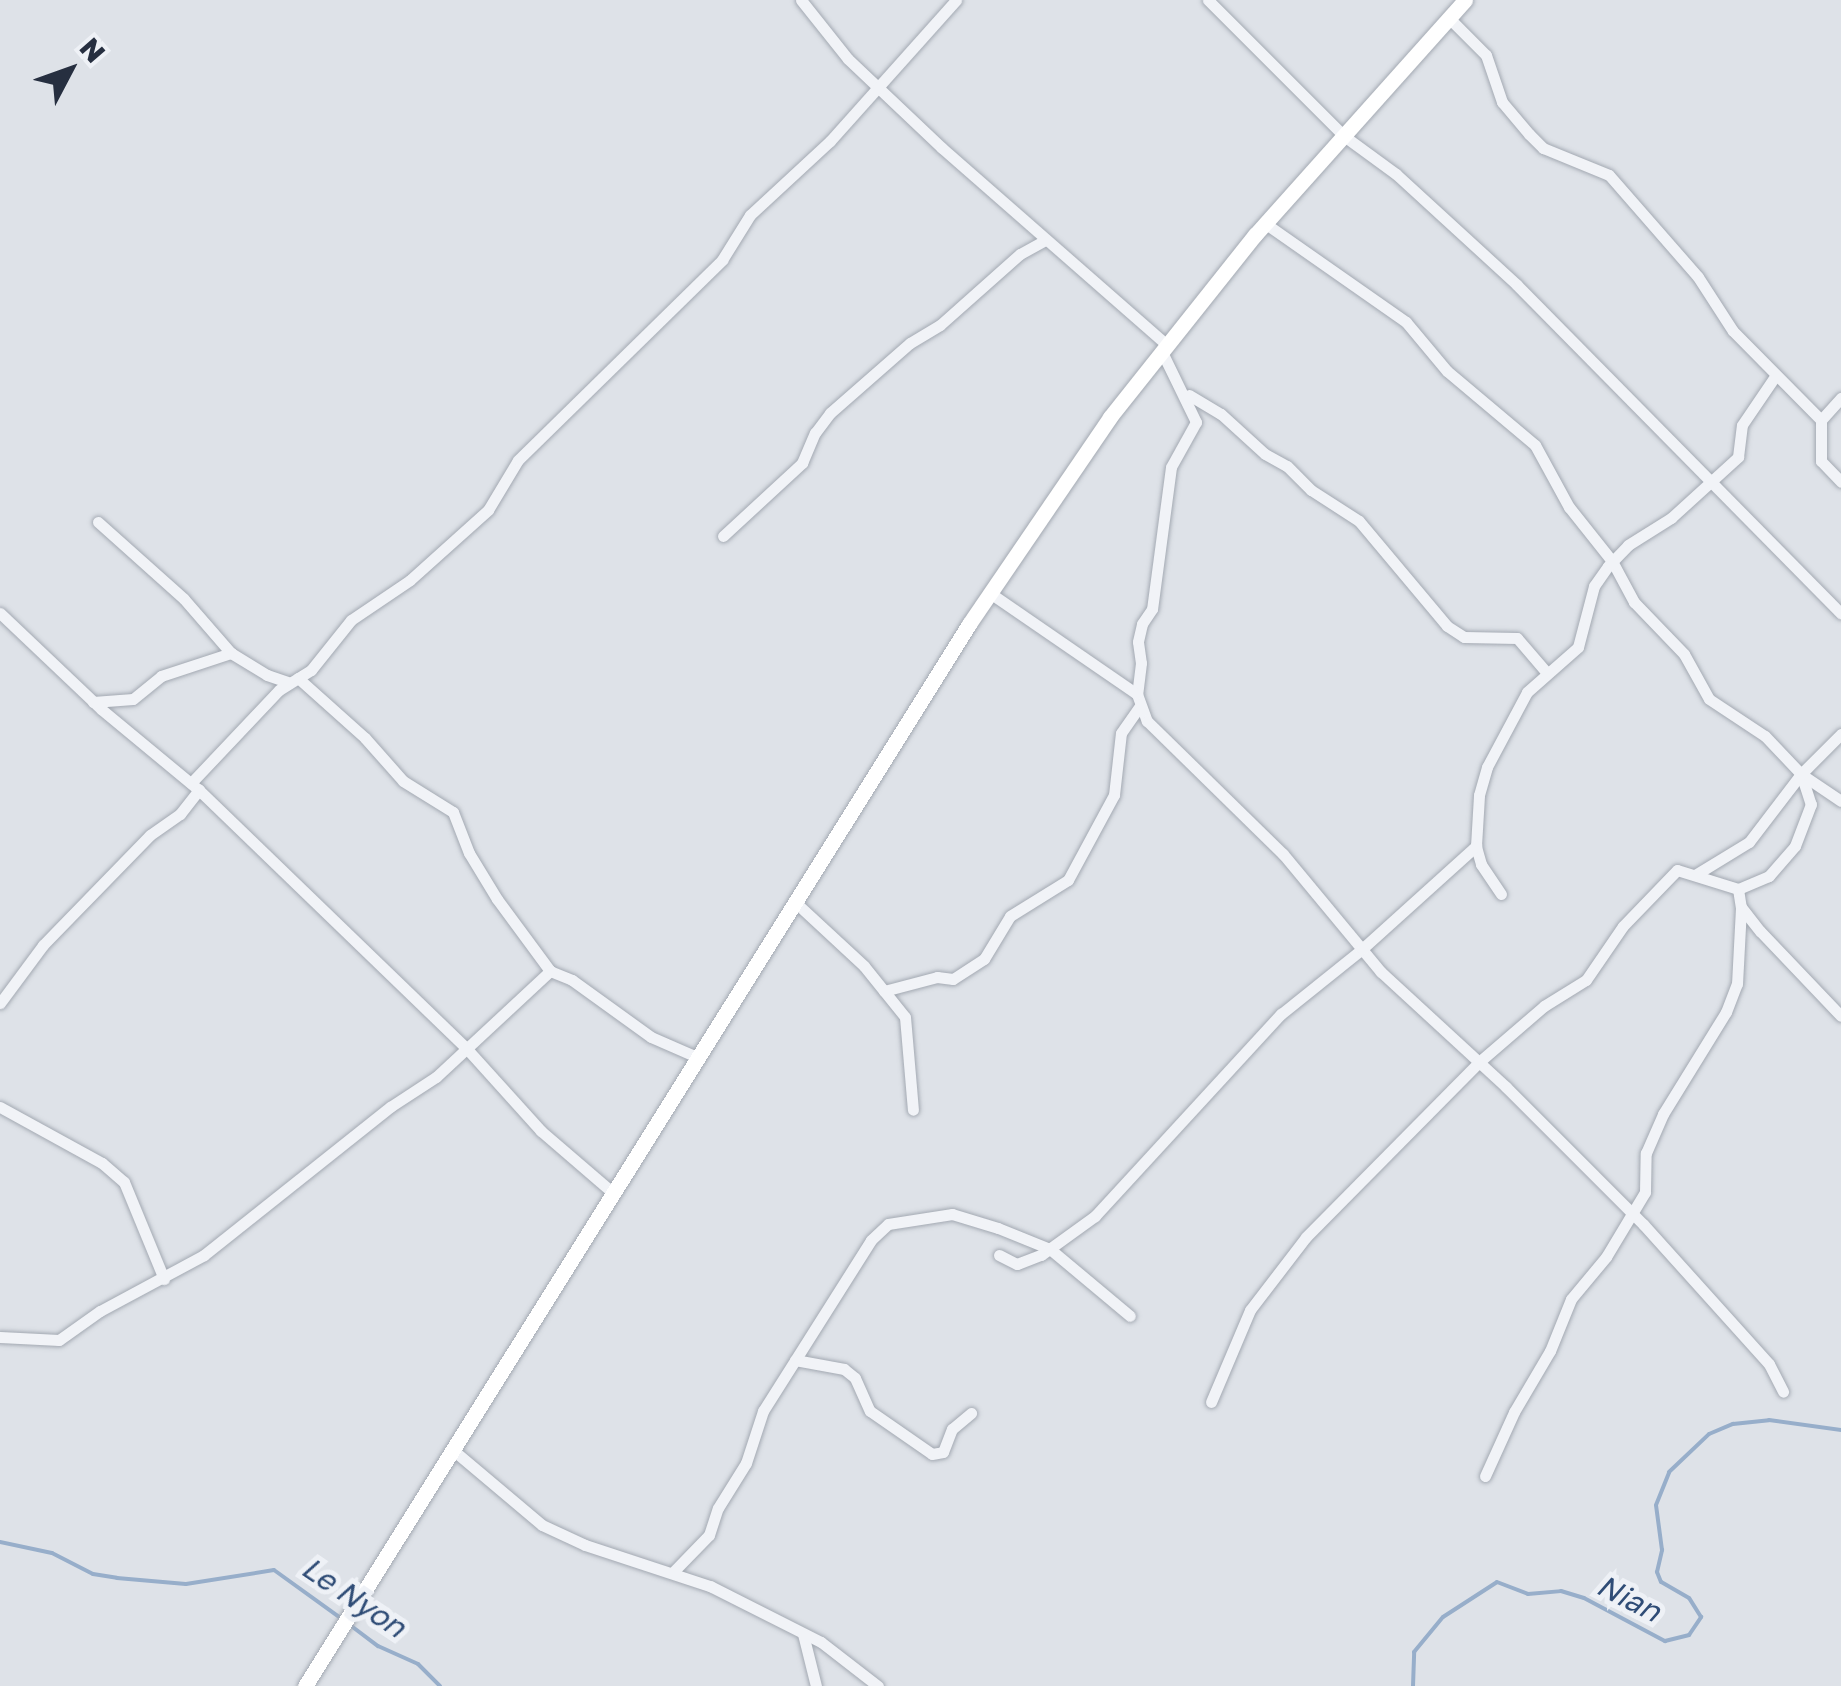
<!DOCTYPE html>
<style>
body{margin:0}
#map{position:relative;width:1841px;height:1686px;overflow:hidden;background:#dee2e8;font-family:"Golos Text",sans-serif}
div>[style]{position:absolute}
.stream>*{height:4px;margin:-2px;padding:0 2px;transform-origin:2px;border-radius:2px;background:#97aeca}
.roads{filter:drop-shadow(0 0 2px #a3a9b2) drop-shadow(0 0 2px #a3a9b2)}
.minor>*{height:11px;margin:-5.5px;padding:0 5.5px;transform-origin:5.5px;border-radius:5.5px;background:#f1f3f7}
.major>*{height:15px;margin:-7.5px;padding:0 7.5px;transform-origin:7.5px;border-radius:7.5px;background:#fff}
span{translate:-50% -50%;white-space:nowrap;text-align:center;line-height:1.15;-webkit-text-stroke:10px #eef1f6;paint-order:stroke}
.water-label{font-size:30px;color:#2f4c76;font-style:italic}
.north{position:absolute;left:20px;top:20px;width:100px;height:100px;-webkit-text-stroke:8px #eef1f6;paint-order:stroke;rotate:49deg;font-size:28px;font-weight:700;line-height:40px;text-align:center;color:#262f40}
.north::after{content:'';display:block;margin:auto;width:35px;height:45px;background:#262f40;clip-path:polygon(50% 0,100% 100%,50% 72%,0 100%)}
</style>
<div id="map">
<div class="stream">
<div style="left:0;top:1542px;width:53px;rotate:11.9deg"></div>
<div style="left:52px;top:1553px;width:46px;rotate:27.1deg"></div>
<div style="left:93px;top:1574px;width:24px;rotate:9deg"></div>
<div style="left:117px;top:1578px;width:69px;rotate:5deg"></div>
<div style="left:186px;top:1584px;width:89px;rotate:-9deg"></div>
<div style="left:274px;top:1570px;width:84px;rotate:35.8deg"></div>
<div style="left:350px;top:1625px;width:35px;rotate:37deg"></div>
<div style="left:378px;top:1646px;width:44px;rotate:24.2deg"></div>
<div style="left:418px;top:1664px;width:31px;rotate:45deg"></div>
<div style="left:1413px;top:1686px;width:34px;rotate:-88deg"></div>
<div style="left:1414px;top:1652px;width:45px;rotate:-50.4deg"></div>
<div style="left:1443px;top:1617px;width:64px;rotate:-32.9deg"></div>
<div style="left:1497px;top:1582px;width:33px;rotate:21deg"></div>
<div style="left:1528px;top:1594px;width:33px;rotate:-5deg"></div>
<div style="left:1561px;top:1591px;width:24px;rotate:17deg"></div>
<div style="left:1584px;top:1598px;width:92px;rotate:28deg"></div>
<div style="left:1665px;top:1641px;width:25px;rotate:-14deg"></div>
<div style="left:1689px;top:1635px;width:22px;rotate:-56deg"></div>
<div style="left:1701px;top:1617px;width:22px;rotate:-122deg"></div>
<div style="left:1689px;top:1598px;width:32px;rotate:-150deg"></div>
<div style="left:1661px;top:1582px;width:11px;rotate:-112deg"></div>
<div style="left:1657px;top:1572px;width:23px;rotate:-77deg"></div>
<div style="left:1662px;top:1550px;width:45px;rotate:-97.6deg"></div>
<div style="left:1656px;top:1505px;width:35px;rotate:-68deg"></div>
<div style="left:1669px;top:1472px;width:55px;rotate:-43.5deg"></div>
<div style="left:1709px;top:1434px;width:26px;rotate:-23deg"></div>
<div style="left:1733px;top:1424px;width:36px;rotate:-6deg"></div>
<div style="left:1769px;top:1420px;width:73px;rotate:7.9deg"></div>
</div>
<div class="roads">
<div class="minor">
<div style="left:801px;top:0;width:75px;rotate:51.5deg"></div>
<div style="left:848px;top:59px;width:129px;rotate:43.4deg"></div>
<div style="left:942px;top:148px;width:299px;rotate:41.2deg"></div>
<div style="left:1208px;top:0;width:192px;rotate:45deg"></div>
<div style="left:1344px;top:136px;width:64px;rotate:36.2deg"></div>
<div style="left:1396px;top:174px;width:164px;rotate:42.5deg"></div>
<div style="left:1517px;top:285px;width:461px;rotate:45.4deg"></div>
<div style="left:1449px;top:18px;width:52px;rotate:45deg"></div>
<div style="left:1486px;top:55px;width:50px;rotate:71.2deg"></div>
<div style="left:1502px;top:102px;width:42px;rotate:49.8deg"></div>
<div style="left:1529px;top:134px;width:20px;rotate:45deg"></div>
<div style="left:1543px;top:148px;width:71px;rotate:22.2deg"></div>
<div style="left:1609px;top:175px;width:135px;rotate:48.9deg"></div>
<div style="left:1698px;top:277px;width:64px;rotate:57.1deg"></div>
<div style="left:1733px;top:331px;width:125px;rotate:45.3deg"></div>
<div style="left:1821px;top:420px;width:41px;rotate:90deg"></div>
<div style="left:1821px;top:461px;width:29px;rotate:46deg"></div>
<div style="left:1266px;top:224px;width:171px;rotate:35deg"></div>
<div style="left:1406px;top:322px;width:64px;rotate:50.1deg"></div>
<div style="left:1447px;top:371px;width:115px;rotate:40.1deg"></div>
<div style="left:1535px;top:445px;width:71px;rotate:61.3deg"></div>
<div style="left:1569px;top:507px;width:69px;rotate:51.5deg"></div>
<div style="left:1612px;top:561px;width:47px;rotate:61.8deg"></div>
<div style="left:1634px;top:602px;width:72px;rotate:46.1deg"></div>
<div style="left:1684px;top:654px;width:51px;rotate:60.9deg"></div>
<div style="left:1709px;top:699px;width:67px;rotate:33.5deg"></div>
<div style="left:1765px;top:736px;width:52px;rotate:46.5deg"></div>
<div style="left:1801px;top:774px;width:48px;rotate:34deg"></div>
<div style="left:1162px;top:352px;width:78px;rotate:64.1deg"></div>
<div style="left:1196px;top:422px;width:51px;rotate:119.1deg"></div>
<div style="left:1171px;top:467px;width:143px;rotate:97.6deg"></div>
<div style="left:1152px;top:609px;width:18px;rotate:124deg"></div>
<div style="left:1142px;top:624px;width:18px;rotate:103deg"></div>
<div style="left:1138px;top:642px;width:21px;rotate:82deg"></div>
<div style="left:1141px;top:663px;width:31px;rotate:97deg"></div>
<div style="left:1137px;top:694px;width:29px;rotate:70deg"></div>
<div style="left:1147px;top:721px;width:190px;rotate:44.4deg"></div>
<div style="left:1283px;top:854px;width:153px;rotate:50.3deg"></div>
<div style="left:1381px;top:972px;width:170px;rotate:42.6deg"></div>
<div style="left:1506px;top:1087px;width:194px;rotate:45deg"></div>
<div style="left:1643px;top:1224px;width:188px;rotate:48deg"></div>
<div style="left:1769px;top:1364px;width:31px;rotate:63deg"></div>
<div style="left:1189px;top:395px;width:37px;rotate:31deg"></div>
<div style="left:1221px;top:414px;width:59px;rotate:42.3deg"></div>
<div style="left:1265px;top:454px;width:25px;rotate:29deg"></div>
<div style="left:1287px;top:466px;width:34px;rotate:45deg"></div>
<div style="left:1311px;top:490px;width:57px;rotate:32.9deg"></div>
<div style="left:1359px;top:521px;width:137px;rotate:50deg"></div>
<div style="left:1447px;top:626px;width:20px;rotate:33deg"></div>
<div style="left:1464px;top:637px;width:53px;rotate:1.1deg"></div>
<div style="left:1517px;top:638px;width:46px;rotate:49.4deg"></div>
<div style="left:1821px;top:420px;width:30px;rotate:-48deg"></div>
<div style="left:98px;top:522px;width:115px;rotate:41.8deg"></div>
<div style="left:184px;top:599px;width:72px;rotate:49deg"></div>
<div style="left:231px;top:653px;width:42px;rotate:31.4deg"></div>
<div style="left:267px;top:675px;width:24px;rotate:19deg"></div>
<div style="left:723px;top:536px;width:108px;rotate:-42.7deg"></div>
<div style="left:802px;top:463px;width:33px;rotate:-67deg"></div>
<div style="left:815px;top:433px;width:25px;rotate:-53deg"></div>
<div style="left:830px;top:413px;width:106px;rotate:-41.2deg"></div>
<div style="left:910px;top:343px;width:35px;rotate:-31deg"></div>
<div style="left:940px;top:325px;width:107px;rotate:-41.6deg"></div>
<div style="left:1020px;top:254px;width:29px;rotate:-29deg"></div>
<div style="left:990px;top:593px;width:178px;rotate:34.5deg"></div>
<div style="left:0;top:613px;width:139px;rotate:43.5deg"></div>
<div style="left:101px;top:709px;width:127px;rotate:39.6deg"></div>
<div style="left:199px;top:790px;width:373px;rotate:44deg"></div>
<div style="left:467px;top:1049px;width:110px;rotate:47.9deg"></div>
<div style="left:541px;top:1131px;width:95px;rotate:40.7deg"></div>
<div style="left:298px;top:678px;width:90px;rotate:41.8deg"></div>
<div style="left:365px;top:738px;width:57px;rotate:48.5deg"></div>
<div style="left:403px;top:781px;width:59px;rotate:31.8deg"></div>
<div style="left:453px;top:812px;width:44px;rotate:68.7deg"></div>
<div style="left:469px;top:853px;width:54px;rotate:58.7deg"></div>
<div style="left:497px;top:899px;width:89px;rotate:53.6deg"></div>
<div style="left:550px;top:971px;width:24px;rotate:22deg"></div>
<div style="left:572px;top:980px;width:97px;rotate:35.8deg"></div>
<div style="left:651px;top:1037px;width:50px;rotate:23.5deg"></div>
<div style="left:93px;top:702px;width:40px;rotate:-4.3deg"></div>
<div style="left:133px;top:699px;width:36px;rotate:-39deg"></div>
<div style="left:161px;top:676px;width:74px;rotate:-18.2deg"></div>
<div style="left:1801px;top:774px;width:32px;rotate:72deg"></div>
<div style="left:1811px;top:804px;width:45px;rotate:110.9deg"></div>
<div style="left:1795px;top:846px;width:40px;rotate:131deg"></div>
<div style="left:1769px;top:876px;width:34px;rotate:157deg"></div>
<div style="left:1738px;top:889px;width:18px;rotate:81deg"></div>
<div style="left:1741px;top:907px;width:31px;rotate:52deg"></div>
<div style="left:1760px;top:931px;width:117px;rotate:46.4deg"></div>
<div style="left:191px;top:783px;width:128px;rotate:-46.6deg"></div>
<div style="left:279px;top:690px;width:38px;rotate:-32deg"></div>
<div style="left:311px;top:670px;width:64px;rotate:-51.3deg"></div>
<div style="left:351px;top:620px;width:71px;rotate:-34.1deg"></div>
<div style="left:410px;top:580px;width:105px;rotate:-41.9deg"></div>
<div style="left:488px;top:510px;width:58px;rotate:-59deg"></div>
<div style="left:518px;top:460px;width:286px;rotate:-44.4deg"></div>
<div style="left:722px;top:260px;width:53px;rotate:-58.1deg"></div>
<div style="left:750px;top:215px;width:109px;rotate:-42.8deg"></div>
<div style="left:830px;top:141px;width:189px;rotate:-48.2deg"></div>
<div style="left:1695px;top:875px;width:63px;rotate:-31.4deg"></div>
<div style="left:1749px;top:842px;width:86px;rotate:-52.6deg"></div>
<div style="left:1801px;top:774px;width:57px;rotate:-45deg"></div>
<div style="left:1501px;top:894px;width:36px;rotate:-124deg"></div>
<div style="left:1481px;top:864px;width:19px;rotate:-106deg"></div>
<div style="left:1476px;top:846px;width:51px;rotate:-86.6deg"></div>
<div style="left:1479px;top:795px;width:29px;rotate:-74deg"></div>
<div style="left:1487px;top:767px;width:85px;rotate:-61.9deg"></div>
<div style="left:1527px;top:692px;width:68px;rotate:-41.4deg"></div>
<div style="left:1578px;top:647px;width:63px;rotate:-75.3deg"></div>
<div style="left:1594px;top:586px;width:24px;rotate:-55deg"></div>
<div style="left:1608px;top:566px;width:29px;rotate:-46deg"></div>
<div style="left:1628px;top:545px;width:51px;rotate:-32.1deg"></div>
<div style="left:1671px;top:518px;width:91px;rotate:-42.3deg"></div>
<div style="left:1738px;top:457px;width:32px;rotate:-83deg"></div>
<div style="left:1742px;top:425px;width:60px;rotate:-55.8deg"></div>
<div style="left:795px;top:902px;width:94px;rotate:42.8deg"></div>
<div style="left:864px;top:966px;width:65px;rotate:51.2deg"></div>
<div style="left:905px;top:1017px;width:93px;rotate:85.1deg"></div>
<div style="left:884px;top:991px;width:55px;rotate:-14.8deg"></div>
<div style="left:937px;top:977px;width:16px;rotate:7deg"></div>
<div style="left:953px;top:979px;width:37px;rotate:-33deg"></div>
<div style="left:984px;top:959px;width:50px;rotate:-58.8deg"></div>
<div style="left:1010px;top:916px;width:68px;rotate:-31.8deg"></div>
<div style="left:1068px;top:880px;width:97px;rotate:-61.6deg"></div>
<div style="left:1114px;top:795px;width:62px;rotate:-83.6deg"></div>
<div style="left:1121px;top:733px;width:33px;rotate:-55deg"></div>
<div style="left:0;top:1003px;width:72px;rotate:-53.4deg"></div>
<div style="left:43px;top:945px;width:153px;rotate:-45.8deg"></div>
<div style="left:150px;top:835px;width:37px;rotate:-35deg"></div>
<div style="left:180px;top:814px;width:31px;rotate:-52deg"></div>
<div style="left:0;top:1107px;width:116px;rotate:28.8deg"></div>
<div style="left:102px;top:1163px;width:29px;rotate:41deg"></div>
<div style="left:124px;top:1182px;width:105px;rotate:67.6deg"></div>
<div style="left:999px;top:1255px;width:20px;rotate:27deg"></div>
<div style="left:1017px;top:1264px;width:26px;rotate:-21deg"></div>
<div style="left:1041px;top:1255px;width:67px;rotate:-35.8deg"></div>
<div style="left:1095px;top:1216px;width:275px;rotate:-47.4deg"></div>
<div style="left:1281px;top:1014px;width:104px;rotate:-38.7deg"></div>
<div style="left:1362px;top:949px;width:154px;rotate:-42.1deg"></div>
<div style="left:0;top:1337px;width:59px;rotate:2.9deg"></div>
<div style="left:59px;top:1340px;width:50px;rotate:-35.3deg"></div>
<div style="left:100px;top:1311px;width:118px;rotate:-28.3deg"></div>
<div style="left:204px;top:1255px;width:238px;rotate:-38.5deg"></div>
<div style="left:390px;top:1107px;width:55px;rotate:-33.1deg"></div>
<div style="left:436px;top:1077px;width:156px;rotate:-42.9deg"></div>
<div style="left:795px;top:1360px;width:50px;rotate:10.4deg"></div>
<div style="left:844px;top:1369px;width:14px;rotate:39deg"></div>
<div style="left:855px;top:1378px;width:36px;rotate:66deg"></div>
<div style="left:870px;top:1411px;width:75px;rotate:34.7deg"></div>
<div style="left:932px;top:1454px;width:11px;rotate:-10deg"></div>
<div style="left:943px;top:1452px;width:25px;rotate:-69deg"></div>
<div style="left:952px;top:1429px;width:25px;rotate:-40deg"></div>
<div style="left:1211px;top:1402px;width:100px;rotate:-67deg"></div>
<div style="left:1250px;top:1310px;width:92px;rotate:-52.5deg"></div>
<div style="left:1306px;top:1237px;width:246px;rotate:-45.3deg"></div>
<div style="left:1479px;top:1062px;width:86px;rotate:-40.7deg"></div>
<div style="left:1544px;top:1006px;width:49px;rotate:-31.8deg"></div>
<div style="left:1586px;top:980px;width:65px;rotate:-55.6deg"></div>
<div style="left:1623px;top:926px;width:78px;rotate:-46deg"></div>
<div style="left:1677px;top:870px;width:64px;rotate:17.3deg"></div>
<div style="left:453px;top:1450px;width:116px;rotate:40.1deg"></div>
<div style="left:542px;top:1525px;width:47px;rotate:24.9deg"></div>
<div style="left:585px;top:1545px;width:132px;rotate:18.2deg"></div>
<div style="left:710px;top:1586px;width:124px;rotate:26.8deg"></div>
<div style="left:821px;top:1642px;width:72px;rotate:37.7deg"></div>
<div style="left:1485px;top:1476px;width:70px;rotate:-65.6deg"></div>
<div style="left:1514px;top:1412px;width:71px;rotate:-59.5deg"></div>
<div style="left:1550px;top:1351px;width:56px;rotate:-68deg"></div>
<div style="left:1571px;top:1299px;width:55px;rotate:-50.2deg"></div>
<div style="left:1606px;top:1257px;width:76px;rotate:-59deg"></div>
<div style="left:1645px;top:1192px;width:39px;rotate:-89deg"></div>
<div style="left:1646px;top:1153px;width:43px;rotate:-66.4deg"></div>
<div style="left:1663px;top:1114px;width:120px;rotate:-58.3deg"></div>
<div style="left:1726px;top:1012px;width:30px;rotate:-69deg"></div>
<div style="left:1737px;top:984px;width:77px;rotate:-87deg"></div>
<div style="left:674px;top:1571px;width:50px;rotate:-45.8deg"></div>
<div style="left:709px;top:1535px;width:28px;rotate:-72deg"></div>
<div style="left:718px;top:1508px;width:53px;rotate:-58.1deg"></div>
<div style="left:746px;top:1463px;width:55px;rotate:-71.9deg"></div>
<div style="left:763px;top:1411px;width:202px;rotate:-57.7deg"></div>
<div style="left:871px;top:1240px;width:23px;rotate:-43deg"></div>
<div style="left:888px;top:1224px;width:65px;rotate:-8.9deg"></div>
<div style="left:952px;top:1214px;width:48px;rotate:16.9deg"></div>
<div style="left:998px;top:1228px;width:56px;rotate:22deg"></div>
<div style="left:1050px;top:1249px;width:104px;rotate:39.9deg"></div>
<div style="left:803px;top:1634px;width:54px;rotate:76deg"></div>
</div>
<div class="major">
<div style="left:305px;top:1686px;width:1252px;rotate:-57.98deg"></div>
<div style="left:969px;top:624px;width:250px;rotate:-55.7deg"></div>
<div style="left:1110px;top:417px;width:233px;rotate:-51.5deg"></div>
<div style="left:1255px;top:235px;width:315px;rotate:-48.2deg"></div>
</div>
</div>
<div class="water-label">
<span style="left:354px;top:1597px;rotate:34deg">Le Nyon</span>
<span style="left:1629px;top:1598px;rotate:27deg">Nian</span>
</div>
<div class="north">N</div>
</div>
